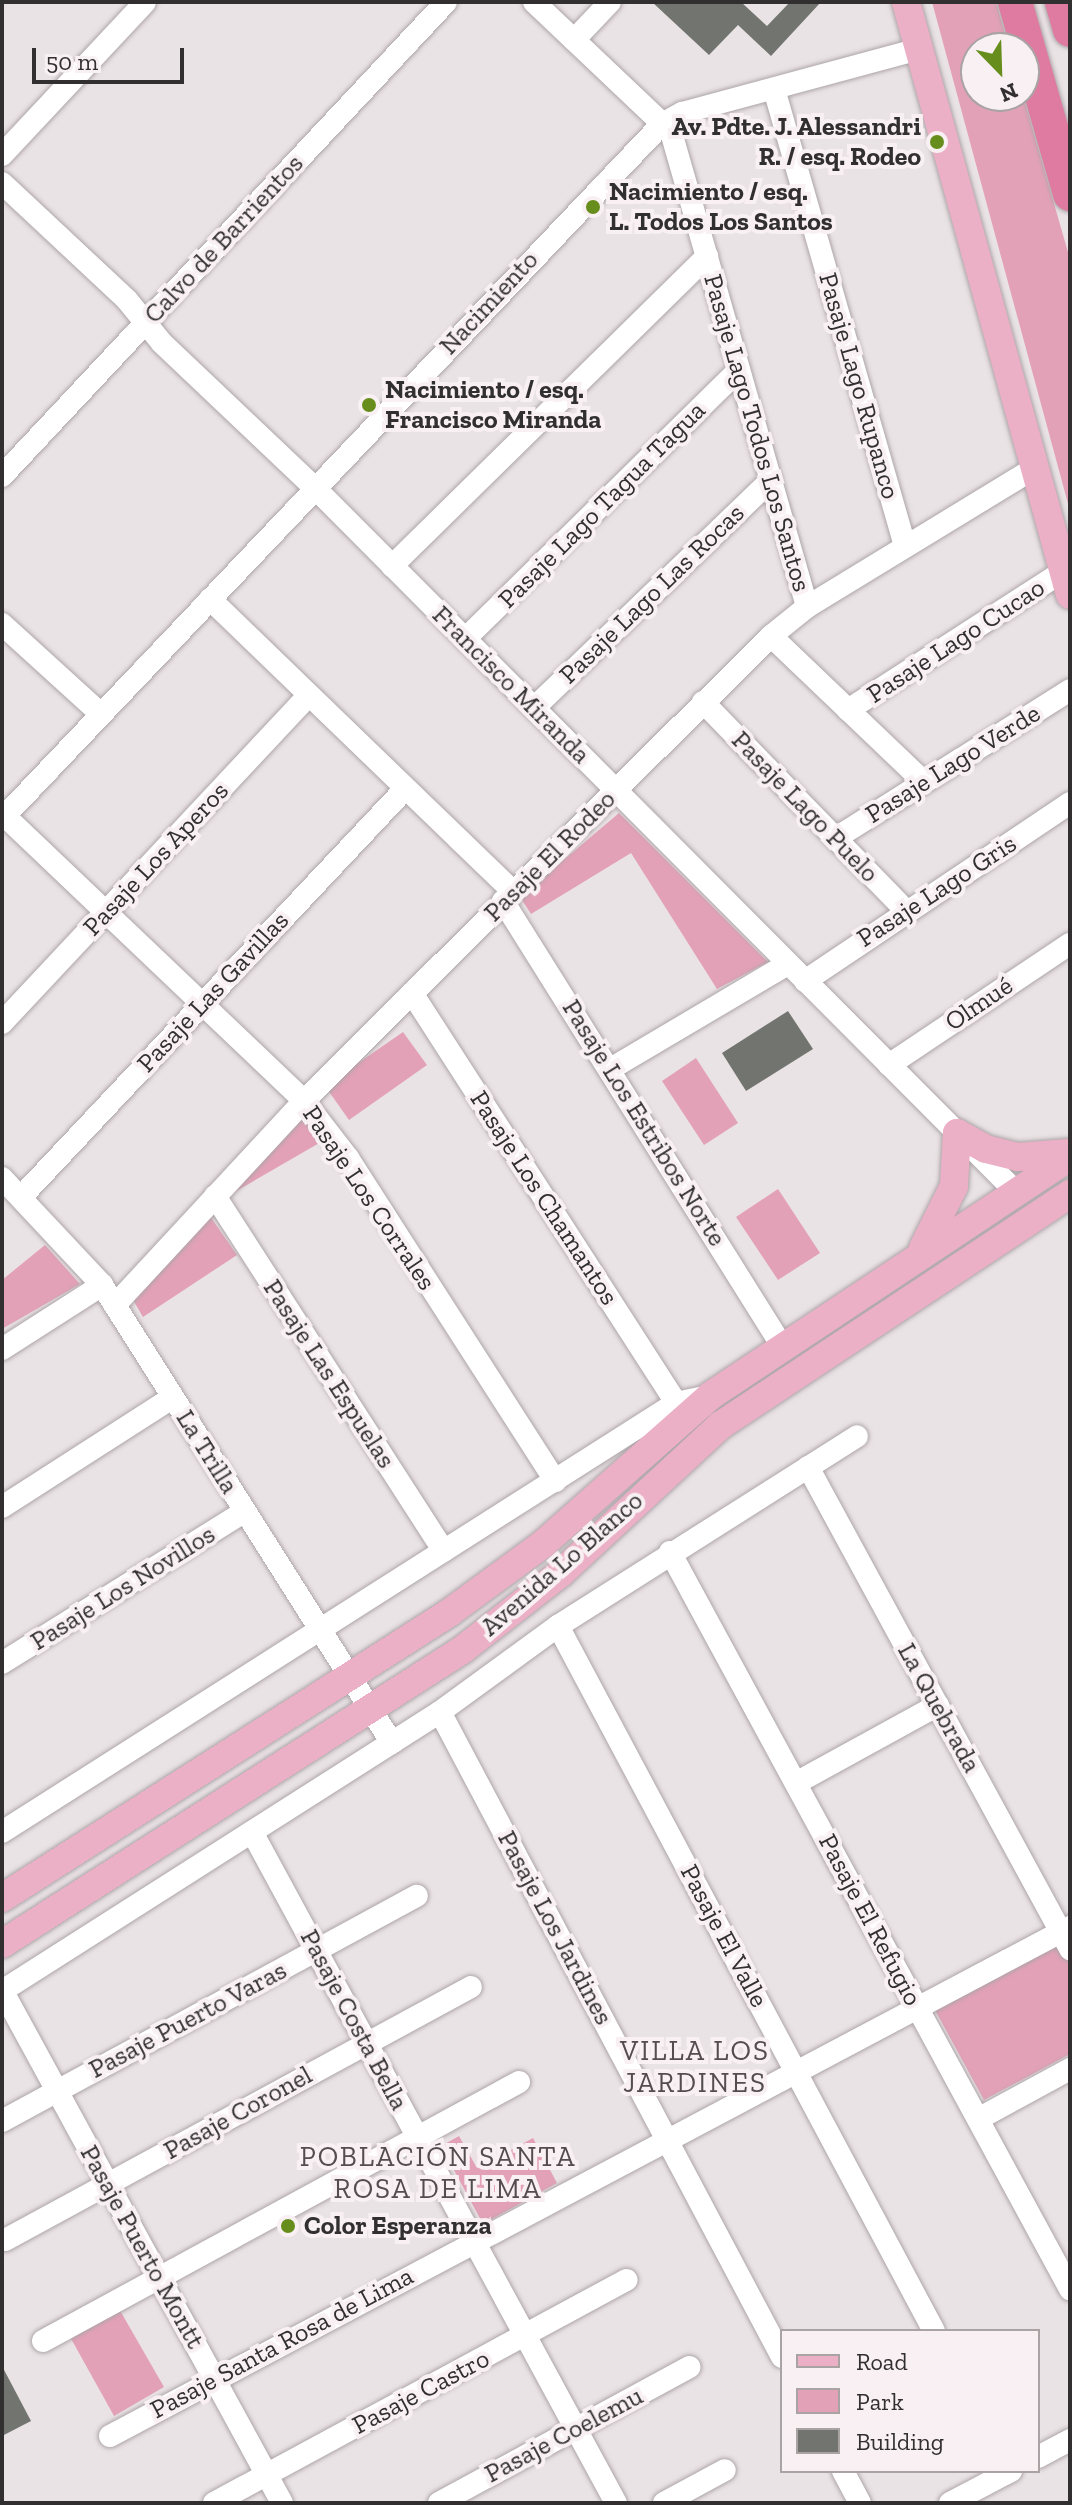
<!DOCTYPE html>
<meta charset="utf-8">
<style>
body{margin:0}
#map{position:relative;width:1072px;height:2505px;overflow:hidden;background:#eae3e5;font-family:"Zilla Slab",serif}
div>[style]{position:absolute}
.green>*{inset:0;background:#e3a1b7}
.building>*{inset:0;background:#72756f}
.roads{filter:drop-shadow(0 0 2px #ada5a8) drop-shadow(0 0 2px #ada5a8)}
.minor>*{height:22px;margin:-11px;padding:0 11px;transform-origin:11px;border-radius:11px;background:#fff}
.major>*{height:28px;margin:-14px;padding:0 14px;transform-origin:14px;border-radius:14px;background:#ecb0c6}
.highway>*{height:34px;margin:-17px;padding:0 17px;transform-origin:17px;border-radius:17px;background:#df7ba0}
.dots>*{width:22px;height:22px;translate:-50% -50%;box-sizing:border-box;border:4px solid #f8f0f2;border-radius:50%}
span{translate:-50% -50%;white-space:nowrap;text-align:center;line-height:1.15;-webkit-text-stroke:8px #f8f0f2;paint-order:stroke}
.poi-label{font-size:26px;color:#322f30;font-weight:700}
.right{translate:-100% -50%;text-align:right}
.left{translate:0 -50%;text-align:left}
.street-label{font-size:26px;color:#322f30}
.neighbourhood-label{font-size:28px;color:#534d4f;letter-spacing:2px}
.frame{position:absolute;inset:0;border:4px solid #322f30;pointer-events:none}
.legend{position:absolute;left:780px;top:2329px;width:260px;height:144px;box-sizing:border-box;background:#f8f0f2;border:2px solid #a9a3a4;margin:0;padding:10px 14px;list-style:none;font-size:24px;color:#322f30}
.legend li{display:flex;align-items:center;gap:16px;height:40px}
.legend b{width:40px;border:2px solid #a9a3a4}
.north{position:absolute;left:960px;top:32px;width:80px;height:80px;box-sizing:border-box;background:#f8f0f2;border:2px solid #a9a3a4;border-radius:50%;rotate:157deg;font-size:22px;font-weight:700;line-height:32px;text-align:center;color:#322f30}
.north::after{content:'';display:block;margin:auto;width:28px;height:36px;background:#678e1c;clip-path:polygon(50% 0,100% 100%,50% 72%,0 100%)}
.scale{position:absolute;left:32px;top:48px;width:152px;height:36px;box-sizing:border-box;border:4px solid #322f30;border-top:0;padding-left:10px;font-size:24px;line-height:28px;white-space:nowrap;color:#322f30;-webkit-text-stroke:6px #f8f0f2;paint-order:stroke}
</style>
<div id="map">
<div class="green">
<div style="clip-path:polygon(932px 2px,996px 2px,1009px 48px,976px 48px,976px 96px,1023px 96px,1070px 259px,1070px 511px)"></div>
<div style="clip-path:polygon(619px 813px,768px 962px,717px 989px,631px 853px,531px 914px,520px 897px)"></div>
<div style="clip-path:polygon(403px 1032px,427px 1065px,349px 1120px,325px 1086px)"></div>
<div style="clip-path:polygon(696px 1058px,738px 1123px,704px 1145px,662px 1081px)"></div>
<div style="clip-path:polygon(302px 1118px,321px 1142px,233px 1193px)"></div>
<div style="clip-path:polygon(778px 1189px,820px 1253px,778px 1280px,736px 1217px)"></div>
<div style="clip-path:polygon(207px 1212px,237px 1255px,143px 1317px,129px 1293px)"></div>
<div style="clip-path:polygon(45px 1245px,80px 1284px,2px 1329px,2px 1280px)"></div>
<div style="clip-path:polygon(1058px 1943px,1070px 1965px,1070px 2054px,984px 2100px,935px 2010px)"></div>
<div style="clip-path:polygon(459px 2136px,477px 2168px,533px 2138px,557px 2183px,483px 2224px,441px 2146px)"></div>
<div style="clip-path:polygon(118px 2307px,164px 2387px,114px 2416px,69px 2335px)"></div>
</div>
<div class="building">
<div style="clip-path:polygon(652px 2px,741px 2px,767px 26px,790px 2px,821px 2px,771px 56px,738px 25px,709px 55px)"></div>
<div style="clip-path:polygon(788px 1011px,813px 1049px,746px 1091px,722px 1053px)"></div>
<div style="clip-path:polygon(2px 2366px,31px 2421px,2px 2436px)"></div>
</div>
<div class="roads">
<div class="minor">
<div style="left:534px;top:2px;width:189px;rotate:43.5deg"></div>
<div style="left:671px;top:132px;width:494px;rotate:74deg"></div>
<div style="left:574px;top:40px;width:52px;rotate:-46.5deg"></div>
<div style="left:774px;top:89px;width:475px;rotate:74deg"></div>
<div style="left:2px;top:155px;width:209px;rotate:-46.9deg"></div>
<div style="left:2px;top:183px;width:171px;rotate:43.1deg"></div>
<div style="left:127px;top:300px;width:55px;rotate:50.9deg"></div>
<div style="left:162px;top:343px;width:211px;rotate:43.5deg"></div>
<div style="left:315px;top:488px;width:993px;rotate:45.12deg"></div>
<div style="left:2px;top:476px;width:649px;rotate:-46.87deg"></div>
<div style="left:392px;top:566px;width:442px;rotate:-44.5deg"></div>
<div style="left:210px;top:599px;width:421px;rotate:44deg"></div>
<div style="left:2px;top:624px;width:134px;rotate:42.3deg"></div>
<div style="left:771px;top:636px;width:211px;rotate:43.7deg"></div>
<div style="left:465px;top:639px;width:384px;rotate:-44.5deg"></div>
<div style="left:703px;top:702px;width:291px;rotate:45.8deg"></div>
<div style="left:534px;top:708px;width:329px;rotate:-43.9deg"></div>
<div style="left:848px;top:710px;width:257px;rotate:-32.8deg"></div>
<div style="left:5px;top:816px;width:413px;rotate:43.6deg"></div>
<div style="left:304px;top:1101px;width:72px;rotate:52.3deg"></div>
<div style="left:348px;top:1158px;width:384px;rotate:57.3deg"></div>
<div style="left:2px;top:819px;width:958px;rotate:-46.48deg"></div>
<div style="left:662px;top:124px;width:23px;rotate:-29deg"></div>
<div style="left:682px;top:113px;width:246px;rotate:-15.1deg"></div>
<div style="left:836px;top:838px;width:277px;rotate:-32.3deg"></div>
<div style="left:503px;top:901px;width:525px;rotate:57.91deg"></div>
<div style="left:805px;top:981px;width:319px;rotate:-33.9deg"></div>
<div style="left:412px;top:993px;width:488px;rotate:57.2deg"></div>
<div style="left:2px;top:1023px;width:449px;rotate:-46.9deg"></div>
<div style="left:889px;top:1065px;width:218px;rotate:-33.8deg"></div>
<div style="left:612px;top:1068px;width:204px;rotate:-30.6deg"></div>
<div style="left:2px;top:1178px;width:146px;rotate:46.9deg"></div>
<div style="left:102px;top:1285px;width:542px;rotate:57.66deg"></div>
<div style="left:22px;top:1196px;width:559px;rotate:-46.74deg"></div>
<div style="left:215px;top:1196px;width:422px;rotate:57.2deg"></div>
<div style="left:115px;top:1305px;width:278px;rotate:-47.2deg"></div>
<div style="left:304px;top:1101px;width:659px;rotate:-44.88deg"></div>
<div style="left:771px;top:636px;width:46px;rotate:-38.9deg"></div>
<div style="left:807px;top:607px;width:267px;rotate:-31.4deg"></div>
<div style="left:2px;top:1349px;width:119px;rotate:-32.6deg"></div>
<div style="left:808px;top:1467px;width:549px;rotate:61.47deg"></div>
<div style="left:2px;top:1507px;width:202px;rotate:-32.7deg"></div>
<div style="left:670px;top:1552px;width:839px;rotate:61.51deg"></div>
<div style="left:558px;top:1626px;width:799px;rotate:61.93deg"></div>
<div style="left:2px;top:1663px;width:285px;rotate:-32deg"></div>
<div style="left:440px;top:1712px;width:730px;rotate:62.07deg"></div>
<div style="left:796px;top:1783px;width:162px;rotate:-28.8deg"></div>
<div style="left:2px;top:1832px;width:799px;rotate:-32.48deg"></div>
<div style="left:676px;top:1403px;width:35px;rotate:-12deg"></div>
<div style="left:252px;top:1832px;width:763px;rotate:61.52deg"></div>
<div style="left:2px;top:1990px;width:584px;rotate:61.37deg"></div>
<div style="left:2px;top:1991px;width:519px;rotate:-32.5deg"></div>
<div style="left:440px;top:1712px;width:146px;rotate:-36.1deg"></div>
<div style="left:558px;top:1626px;width:354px;rotate:-32.4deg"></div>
<div style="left:978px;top:2119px;width:105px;rotate:-28.5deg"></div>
<div style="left:2px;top:2121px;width:472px;rotate:-28.5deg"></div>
<div style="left:5px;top:2240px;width:530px;rotate:-28.5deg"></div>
<div style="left:43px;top:2341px;width:542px;rotate:-28.55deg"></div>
<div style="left:110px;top:2436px;width:1087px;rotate:-27.93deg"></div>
<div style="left:1038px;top:2457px;width:36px;rotate:-28deg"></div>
<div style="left:843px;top:2471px;width:36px;rotate:62deg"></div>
<div style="left:214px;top:2503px;width:469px;rotate:-28.4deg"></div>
<div style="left:439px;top:2503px;width:285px;rotate:-28.5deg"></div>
<div style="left:664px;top:2503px;width:69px;rotate:-28.4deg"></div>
<div style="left:950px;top:2503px;width:69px;rotate:-27.7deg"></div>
</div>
<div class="major">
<div style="left:906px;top:2px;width:615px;rotate:74.54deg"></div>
<div style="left:957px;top:1133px;width:33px;rotate:29deg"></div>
<div style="left:986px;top:1149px;width:33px;rotate:14deg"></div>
<div style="left:1018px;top:1157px;width:51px;rotate:-4.5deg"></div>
<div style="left:923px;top:1248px;width:69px;rotate:-63.4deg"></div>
<div style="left:954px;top:1186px;width:53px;rotate:-86.8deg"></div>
<div style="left:2px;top:1898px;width:530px;rotate:-32.52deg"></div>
<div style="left:449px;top:1613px;width:117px;rotate:-36.3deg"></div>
<div style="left:543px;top:1544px;width:223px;rotate:-41.5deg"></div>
<div style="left:710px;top:1396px;width:432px;rotate:-33.6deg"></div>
<div style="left:2px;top:1944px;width:546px;rotate:-32.58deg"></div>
<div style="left:462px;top:1650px;width:125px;rotate:-37.9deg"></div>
<div style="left:561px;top:1573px;width:218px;rotate:-42.8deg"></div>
<div style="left:721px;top:1425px;width:419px;rotate:-33.5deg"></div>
</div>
<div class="highway">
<div style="left:1015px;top:2px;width:200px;rotate:74deg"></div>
<div style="left:1062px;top:2px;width:29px;rotate:74deg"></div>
</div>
</div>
<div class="dots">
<div style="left:937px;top:142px;background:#678e1c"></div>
<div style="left:593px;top:207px;background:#678e1c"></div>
<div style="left:369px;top:405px;background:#678e1c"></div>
<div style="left:288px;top:2226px;background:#678e1c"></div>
</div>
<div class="poi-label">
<span class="right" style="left:921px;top:142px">Av. Pdte. J. Alessandri<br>R. / esq. Rodeo</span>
<span class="left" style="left:609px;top:207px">Nacimiento / esq.<br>L. Todos Los Santos</span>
<span class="left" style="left:385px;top:405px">Nacimiento / esq.<br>Francisco Miranda</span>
<span class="left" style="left:304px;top:2226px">Color Esperanza</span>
</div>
<div class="street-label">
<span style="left:224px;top:239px;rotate:-47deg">Calvo de Barrientos</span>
<span style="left:489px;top:303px;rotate:-47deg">Nacimiento</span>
<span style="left:859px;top:386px;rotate:74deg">Pasaje Lago Rupanco</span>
<span style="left:757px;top:433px;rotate:74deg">Pasaje Lago Todos Los Santos</span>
<span style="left:602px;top:505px;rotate:-45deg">Pasaje Lago Tagua Tagua</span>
<span style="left:652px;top:594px;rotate:-44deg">Pasaje Lago Las Rocas</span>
<span style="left:956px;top:641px;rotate:-33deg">Pasaje Lago Cucao</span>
<span style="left:511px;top:685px;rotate:45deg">Francisco Miranda</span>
<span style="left:953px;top:764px;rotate:-32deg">Pasaje Lago Verde</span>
<span style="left:805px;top:807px;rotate:46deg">Pasaje Lago Puelo</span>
<span style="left:550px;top:856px;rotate:-45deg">Pasaje El Rodeo</span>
<span style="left:156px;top:859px;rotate:-47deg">Pasaje Los Aperos</span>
<span style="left:937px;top:891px;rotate:-33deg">Pasaje Lago Gris</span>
<span style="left:213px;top:992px;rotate:-47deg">Pasaje Las Gavillas</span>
<span style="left:979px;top:1004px;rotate:-34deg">Olmué</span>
<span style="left:644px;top:1123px;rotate:58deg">Pasaje Los Estribos Norte</span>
<span style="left:369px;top:1198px;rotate:56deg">Pasaje Los Corrales</span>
<span style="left:544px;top:1198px;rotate:57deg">Pasaje Los Chamantos</span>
<span style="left:329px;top:1374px;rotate:57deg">Pasaje Las Espuelas</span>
<span style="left:207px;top:1452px;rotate:58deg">La Trilla</span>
<span style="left:562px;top:1564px;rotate:-41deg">Avenida Lo Blanco</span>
<span style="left:123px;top:1588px;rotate:-32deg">Pasaje Los Novillos</span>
<span style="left:939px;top:1708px;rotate:61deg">La Quebrada</span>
<span style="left:870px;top:1920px;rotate:62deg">Pasaje El Refugio</span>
<span style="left:555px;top:1928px;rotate:62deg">Pasaje Los Jardines</span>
<span style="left:724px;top:1936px;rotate:62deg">Pasaje El Valle</span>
<span style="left:188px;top:2020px;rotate:-28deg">Pasaje Puerto Varas</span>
<span style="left:354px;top:2020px;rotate:62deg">Pasaje Costa Bella</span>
<span style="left:238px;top:2113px;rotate:-29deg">Pasaje Coronel</span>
<span style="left:142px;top:2247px;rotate:61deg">Pasaje Puerto Montt</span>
<span style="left:282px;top:2343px;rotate:-28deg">Pasaje Santa Rosa de Lima</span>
<span style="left:421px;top:2392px;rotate:-28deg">Pasaje Castro</span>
<span style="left:564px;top:2435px;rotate:-28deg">Pasaje Coelemu</span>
</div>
<div class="neighbourhood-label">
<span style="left:695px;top:2067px">VILLA LOS<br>JARDINES</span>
<span style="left:438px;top:2173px">POBLACIÓN SANTA<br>ROSA DE LIMA</span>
</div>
<div class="frame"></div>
<ul class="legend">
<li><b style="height:10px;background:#ecb0c6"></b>Road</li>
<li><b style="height:22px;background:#e3a1b7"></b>Park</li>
<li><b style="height:22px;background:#72756f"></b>Building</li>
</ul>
<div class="north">N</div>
<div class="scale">50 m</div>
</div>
